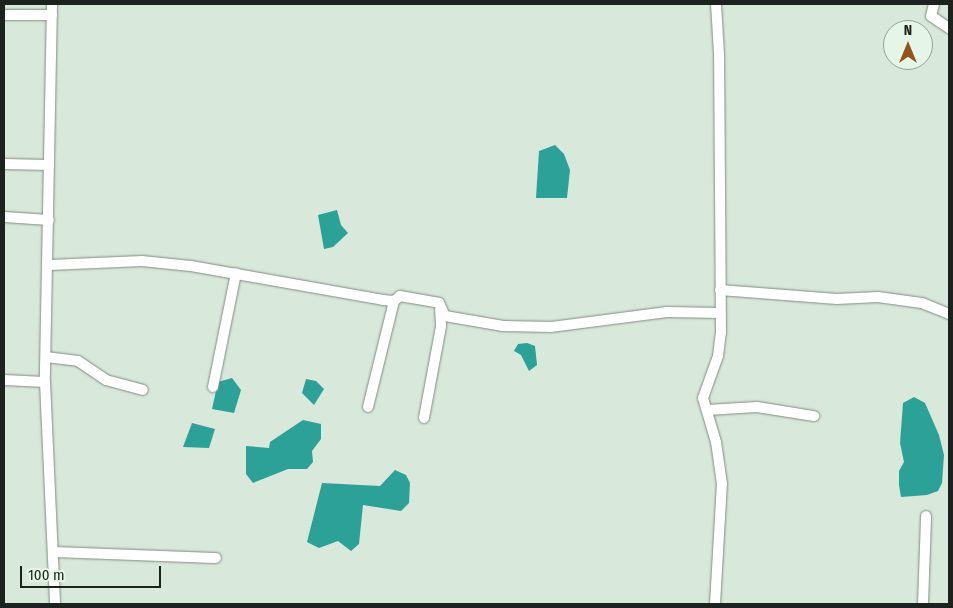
<!DOCTYPE html>
<style>
body{margin:0}
#map{position:relative;width:953px;height:608px;overflow:hidden;background:#d8e8db;font-family:"Fira Sans Condensed",sans-serif}
div>[style]{position:absolute}
.water>*{inset:0;background:#2ba198}
.roads{filter:drop-shadow(0 0 1px #7e8d81) drop-shadow(0 0 1px #7e8d81)}
.minor>*{height:10px;margin:-5px;padding:0 5px;transform-origin:5px;border-radius:5px;background:#fff}
span{translate:-50% -50%;white-space:nowrap;text-align:center;line-height:1.15;-webkit-text-stroke:4px #e5f6e8;paint-order:stroke}
.frame{position:absolute;inset:0;border:5px solid #1c221d;pointer-events:none}
.north{position:absolute;left:883px;top:20px;width:50px;height:50px;box-sizing:border-box;background:#e5f6e8;border:1px solid #95a197;border-radius:50%;rotate:0deg;font-size:14px;font-weight:700;line-height:20px;text-align:center;color:#1c221d}
.north::after{content:'';display:block;margin:auto;width:18px;height:22px;background:#93541c;clip-path:polygon(50% 0,100% 100%,50% 72%,0 100%)}
.scale{position:absolute;left:20px;top:566px;width:141px;height:22px;box-sizing:border-box;border:2px solid #1c221d;border-top:0;padding-left:6px;font-size:15px;line-height:18px;white-space:nowrap;color:#1c221d;-webkit-text-stroke:4px #e5f6e8;paint-order:stroke}
</style>
<div id="map">
<div class="water">
<div style="clip-path:polygon(555px 145px,564px 154px,570px 170px,567px 198px,536px 198px,539px 151px)"></div>
<div style="clip-path:polygon(337px 210px,341px 225px,348px 233px,333px 247px,324px 249px,318px 215px)"></div>
<div style="clip-path:polygon(527px 343px,535px 346px,537px 365px,529px 371px,521px 355px,514px 351px,518px 344px)"></div>
<div style="clip-path:polygon(232px 378px,241px 390px,234px 413px,212px 409px,218px 382px)"></div>
<div style="clip-path:polygon(306px 379px,316px 381px,324px 389px,314px 405px,302px 393px)"></div>
<div style="clip-path:polygon(914px 397px,925px 403px,939px 435px,944px 455px,942px 483px,938px 491px,927px 495px,901px 497px,899px 485px,899px 471px,904px 462px,900px 443px,903px 403px)"></div>
<div style="clip-path:polygon(303px 420px,321px 424px,321px 439px,312px 451px,313px 462px,307px 469px,288px 469px,253px 483px,246px 474px,246px 446px,269px 448px,270px 442px)"></div>
<div style="clip-path:polygon(192px 423px,215px 429px,209px 448px,183px 447px)"></div>
<div style="clip-path:polygon(395px 470px,406px 475px,410px 483px,409px 503px,401px 511px,363px 505px,359px 544px,351px 551px,338px 541px,319px 548px,307px 542px,322px 483px,380px 486px)"></div>
</div>
<div class="roads">
<div class="minor">
<div style="left:52px;top:4px;width:378px;rotate:91.1deg"></div>
<div style="left:45px;top:382px;width:222px;rotate:87.4deg"></div>
<div style="left:934px;top:4px;width:12px;rotate:104deg"></div>
<div style="left:931px;top:16px;width:22px;rotate:34deg"></div>
<div style="left:4px;top:15px;width:48px"></div>
<div style="left:4px;top:164px;width:45px;rotate:1.3deg"></div>
<div style="left:4px;top:217px;width:45px;rotate:3.8deg"></div>
<div style="left:49px;top:265px;width:93px;rotate:-2.5deg"></div>
<div style="left:142px;top:261px;width:49px;rotate:5.8deg"></div>
<div style="left:191px;top:266px;width:195px;rotate:10deg"></div>
<div style="left:383px;top:300px;width:11px;rotate:5deg"></div>
<div style="left:394px;top:301px;width:8px;rotate:-40deg"></div>
<div style="left:400px;top:296px;width:40px;rotate:10deg"></div>
<div style="left:439px;top:303px;width:14px;rotate:65deg"></div>
<div style="left:445px;top:316px;width:59px;rotate:9.8deg"></div>
<div style="left:503px;top:326px;width:48px;rotate:1.2deg"></div>
<div style="left:551px;top:327px;width:117px;rotate:-7.4deg"></div>
<div style="left:667px;top:312px;width:53px;rotate:1.1deg"></div>
<div style="left:720px;top:290px;width:117px;rotate:4.4deg"></div>
<div style="left:837px;top:299px;width:41px;rotate:-2.8deg"></div>
<div style="left:878px;top:297px;width:44px;rotate:7.8deg"></div>
<div style="left:922px;top:303px;width:29px;rotate:22deg"></div>
<div style="left:46px;top:357px;width:32px;rotate:7deg"></div>
<div style="left:78px;top:361px;width:34px;rotate:34deg"></div>
<div style="left:106px;top:380px;width:38px;rotate:15deg"></div>
<div style="left:4px;top:380px;width:41px;rotate:2.8deg"></div>
<div style="left:213px;top:387px;width:116px;rotate:-78.6deg"></div>
<div style="left:368px;top:407px;width:109px;rotate:-76.2deg"></div>
<div style="left:707px;top:410px;width:50px;rotate:-3.4deg"></div>
<div style="left:757px;top:407px;width:58px;rotate:9deg"></div>
<div style="left:424px;top:418px;width:94px;rotate:-79.5deg"></div>
<div style="left:441px;top:326px;width:17px;rotate:-93deg"></div>
<div style="left:53px;top:552px;width:163px;rotate:2.1deg"></div>
<div style="left:715px;top:604px;width:120px;rotate:-86.7deg"></div>
<div style="left:722px;top:484px;width:42px;rotate:-98.1deg"></div>
<div style="left:716px;top:442px;width:46px;rotate:-106.5deg"></div>
<div style="left:703px;top:398px;width:45px;rotate:-70.3deg"></div>
<div style="left:718px;top:356px;width:23px;rotate:-83deg"></div>
<div style="left:721px;top:333px;width:279px;rotate:-90.4deg"></div>
<div style="left:719px;top:54px;width:50px;rotate:-93.4deg"></div>
<div style="left:923px;top:604px;width:88px;rotate:-88deg"></div>
</div>
</div>
<div class="frame"></div>
<div class="north">N</div>
<div class="scale">100 m</div>
</div>
